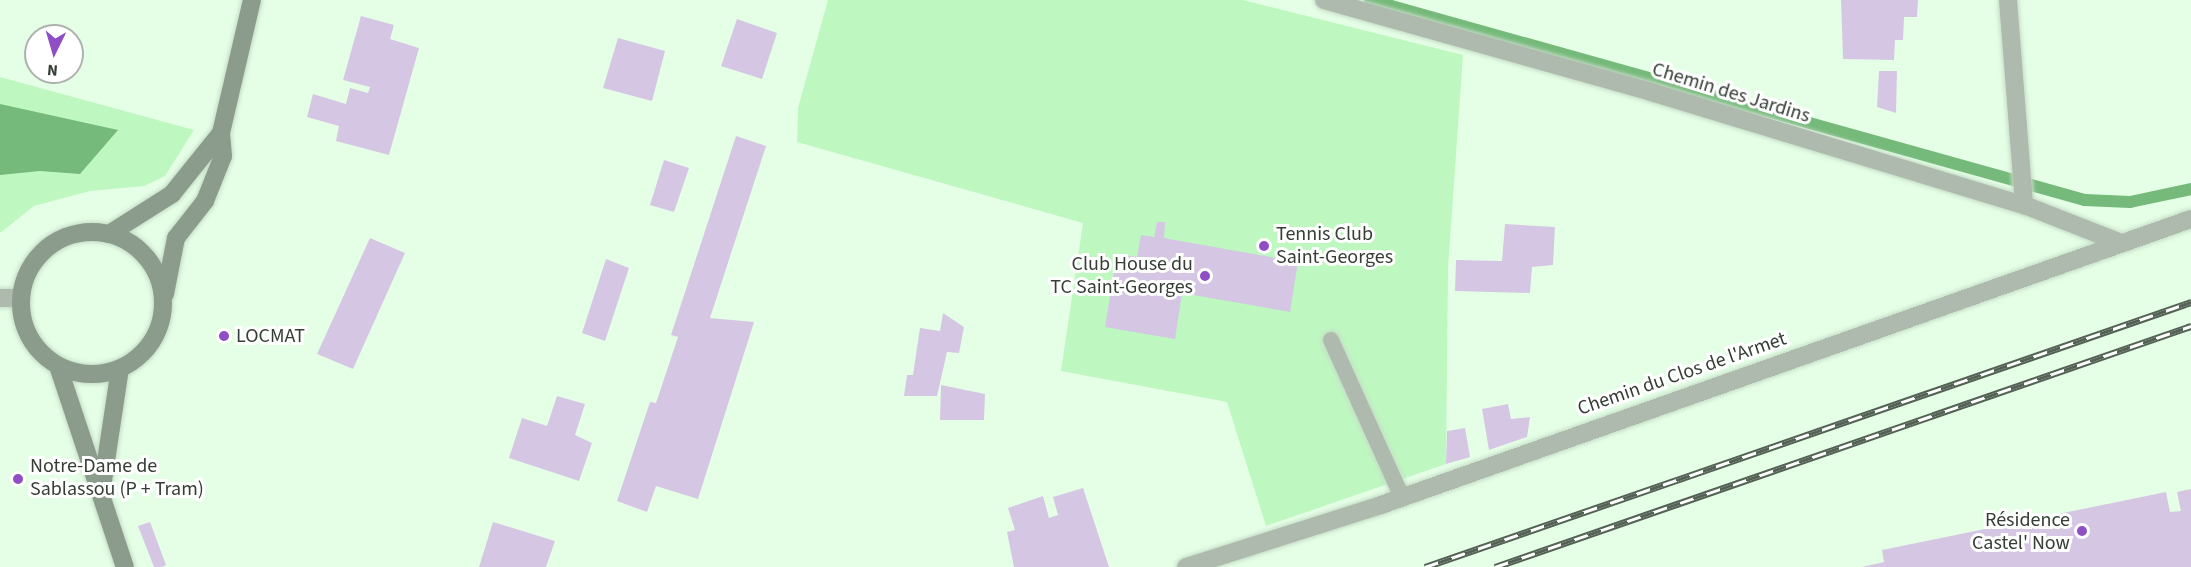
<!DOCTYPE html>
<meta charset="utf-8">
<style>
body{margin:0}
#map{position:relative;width:2191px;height:567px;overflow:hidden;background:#e5ffe6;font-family:"Source Sans 3",sans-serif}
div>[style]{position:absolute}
.green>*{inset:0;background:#bff7c1}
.water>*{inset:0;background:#75ba7a}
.stream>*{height:12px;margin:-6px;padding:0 6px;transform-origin:6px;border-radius:6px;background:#75ba7a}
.building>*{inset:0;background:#d5c7e4}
.roads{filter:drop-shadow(0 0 2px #c5dcc6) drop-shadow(0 0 2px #c5dcc6)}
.lane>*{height:16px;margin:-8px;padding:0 8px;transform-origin:8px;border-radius:8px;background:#afbaaf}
.street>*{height:18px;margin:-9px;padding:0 9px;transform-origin:9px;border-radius:9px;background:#afbaaf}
.secondary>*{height:18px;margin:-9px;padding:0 9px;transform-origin:9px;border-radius:9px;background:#8c9c8c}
.secondary>.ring{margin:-9px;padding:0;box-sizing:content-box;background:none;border:18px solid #8c9c8c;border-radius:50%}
.rail>*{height:7px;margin-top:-3.5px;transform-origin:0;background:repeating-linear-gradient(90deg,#fff 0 14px,#546155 0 28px);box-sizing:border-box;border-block:2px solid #546155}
.dots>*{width:16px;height:16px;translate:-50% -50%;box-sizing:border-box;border:3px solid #fff;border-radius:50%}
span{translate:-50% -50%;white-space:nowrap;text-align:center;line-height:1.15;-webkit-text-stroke:6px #fff;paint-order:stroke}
.street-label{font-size:20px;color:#343e35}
.poi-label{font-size:20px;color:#343e35}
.left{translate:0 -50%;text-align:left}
.right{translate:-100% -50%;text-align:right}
.north{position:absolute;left:24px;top:24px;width:60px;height:60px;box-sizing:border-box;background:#fff;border:2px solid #aeb2ae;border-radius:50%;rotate:185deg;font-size:16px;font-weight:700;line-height:24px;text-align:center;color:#343e35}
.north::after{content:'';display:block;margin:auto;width:21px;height:27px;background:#8f4ec3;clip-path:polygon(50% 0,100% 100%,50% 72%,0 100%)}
</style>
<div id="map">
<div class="green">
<div style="clip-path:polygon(828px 0,1243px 0,1463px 55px,1448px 268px,1446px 464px,1266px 526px,1227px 402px,1061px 371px,1083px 223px,797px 142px,798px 108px)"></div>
<div style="clip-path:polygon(0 77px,194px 130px,165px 176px,144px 186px,90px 191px,34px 206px,0 233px)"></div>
</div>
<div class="water">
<div style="clip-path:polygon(0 104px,118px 130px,80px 174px,40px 171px,0 175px)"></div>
</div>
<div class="stream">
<div style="left:1370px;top:0;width:742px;rotate:15.63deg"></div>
<div style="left:2085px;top:200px;width:45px;rotate:2.5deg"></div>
<div style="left:2130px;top:202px;width:62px;rotate:-12deg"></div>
</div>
<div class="building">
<div style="clip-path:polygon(1841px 0,1918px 0,1917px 17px,1904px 17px,1903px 40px,1895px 40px,1894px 60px,1843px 59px)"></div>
<div style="clip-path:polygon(361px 16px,394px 25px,390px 39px,419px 48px,389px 155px,336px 141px,339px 126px,307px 117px,313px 94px,346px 104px,350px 88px,368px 93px,370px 87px,343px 80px)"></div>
<div style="clip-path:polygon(737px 19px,777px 33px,762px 79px,721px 66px)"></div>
<div style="clip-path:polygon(618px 38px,665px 51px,652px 101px,603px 88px)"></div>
<div style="clip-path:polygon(1879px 71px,1897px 71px,1896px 113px,1877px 107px)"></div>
<div style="clip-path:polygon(736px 136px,766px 146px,710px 318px,754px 322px,698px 499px,656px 486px,647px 512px,617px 501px,650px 402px,656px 403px,678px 337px,671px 335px)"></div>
<div style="clip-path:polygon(664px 160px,689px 168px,674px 212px,650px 205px)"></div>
<div style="clip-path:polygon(1157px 222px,1165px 222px,1164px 238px,1298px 262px,1290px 312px,1182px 293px,1175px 339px,1105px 327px,1117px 254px,1137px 257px,1141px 235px,1154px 237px)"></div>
<div style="clip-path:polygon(1505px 224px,1555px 227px,1553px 265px,1532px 267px,1530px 293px,1455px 291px,1456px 260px,1502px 261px)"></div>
<div style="clip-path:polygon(370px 238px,405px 253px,353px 369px,317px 354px)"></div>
<div style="clip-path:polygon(606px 259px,629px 268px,605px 341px,582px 333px)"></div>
<div style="clip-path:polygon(943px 313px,964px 327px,959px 353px,947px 352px,937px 396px,904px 396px,907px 375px,913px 375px,920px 328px,940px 331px)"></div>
<div style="clip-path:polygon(941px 385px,985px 394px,984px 420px,940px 420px)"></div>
<div style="clip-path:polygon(557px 396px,585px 404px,575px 435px,592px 443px,579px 481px,509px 458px,522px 418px,547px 426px)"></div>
<div style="clip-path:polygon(1508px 404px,1511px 419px,1530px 417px,1527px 437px,1489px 450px,1482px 409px)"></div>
<div style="clip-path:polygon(1465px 428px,1470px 457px,1446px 464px,1447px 431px)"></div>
<div style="clip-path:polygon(1083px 488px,1109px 567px,1014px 567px,1007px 532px,1015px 530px,1008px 508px,1043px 496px,1049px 518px,1058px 515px,1053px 497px)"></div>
<div style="clip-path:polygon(2191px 489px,2191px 567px,1862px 567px,1884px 562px,1882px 550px,2166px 492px,2170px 512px,2181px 511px,2177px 492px)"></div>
<div style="clip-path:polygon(150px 522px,166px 565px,162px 567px,154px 567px,138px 526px)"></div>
<div style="clip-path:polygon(493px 522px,555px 541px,546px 567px,479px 567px)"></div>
</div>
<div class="roads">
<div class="lane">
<div style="left:1331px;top:340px;width:172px;rotate:65.7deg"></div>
</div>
<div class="street">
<div style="left:1324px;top:0;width:340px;rotate:15.7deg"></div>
<div style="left:1651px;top:92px;width:390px;rotate:16.9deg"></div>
<div style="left:2024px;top:205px;width:104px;rotate:21.4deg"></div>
<div style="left:2008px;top:0;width:206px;rotate:85.5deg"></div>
<div style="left:0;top:298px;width:21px"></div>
<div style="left:1186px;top:567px;width:205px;rotate:-17.6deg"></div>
<div style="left:1381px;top:505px;width:859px;rotate:-19.45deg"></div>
</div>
<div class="secondary">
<div class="ring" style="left:21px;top:232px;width:124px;height:124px"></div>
<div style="left:109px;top:234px;width:75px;rotate:-32.4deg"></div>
<div style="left:172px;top:194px;width:78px;rotate:-51.2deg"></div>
<div style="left:165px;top:294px;width:57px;rotate:-78.9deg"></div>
<div style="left:176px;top:238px;width:47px;rotate:-51.9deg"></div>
<div style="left:205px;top:201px;width:48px;rotate:-68.2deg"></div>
<div style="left:223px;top:156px;width:23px;rotate:-95deg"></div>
<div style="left:221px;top:133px;width:137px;rotate:-76.9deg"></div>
<div style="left:58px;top:366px;width:212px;rotate:71.6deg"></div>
<div style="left:101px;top:494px;width:127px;rotate:-81.4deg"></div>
</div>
</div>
<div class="rail">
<div style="left:1425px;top:567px;width:811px;rotate:-19.08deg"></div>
<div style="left:1495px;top:567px;width:737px;rotate:-19.1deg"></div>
</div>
<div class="dots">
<div style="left:1264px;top:246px;background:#8f4ec3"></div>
<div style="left:1205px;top:276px;background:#8f4ec3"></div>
<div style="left:224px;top:336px;background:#8f4ec3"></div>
<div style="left:18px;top:479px;background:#8f4ec3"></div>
<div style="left:2082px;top:531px;background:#8f4ec3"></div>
</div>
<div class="street-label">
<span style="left:1731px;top:93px;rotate:17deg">Chemin des Jardins</span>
<span style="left:1682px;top:374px;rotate:-19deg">Chemin du Clos de l'Armet</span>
</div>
<div class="poi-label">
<span class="left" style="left:1276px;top:246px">Tennis Club<br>Saint-Georges</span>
<span class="right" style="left:1193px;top:276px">Club House du<br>TC Saint-Georges</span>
<span class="left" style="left:236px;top:336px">LOCMAT</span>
<span class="left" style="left:30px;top:478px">Notre-Dame de<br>Sablassou (P + Tram)</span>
<span class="right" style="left:2070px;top:532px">Résidence<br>Castel' Now</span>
</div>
<div class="north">N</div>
</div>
